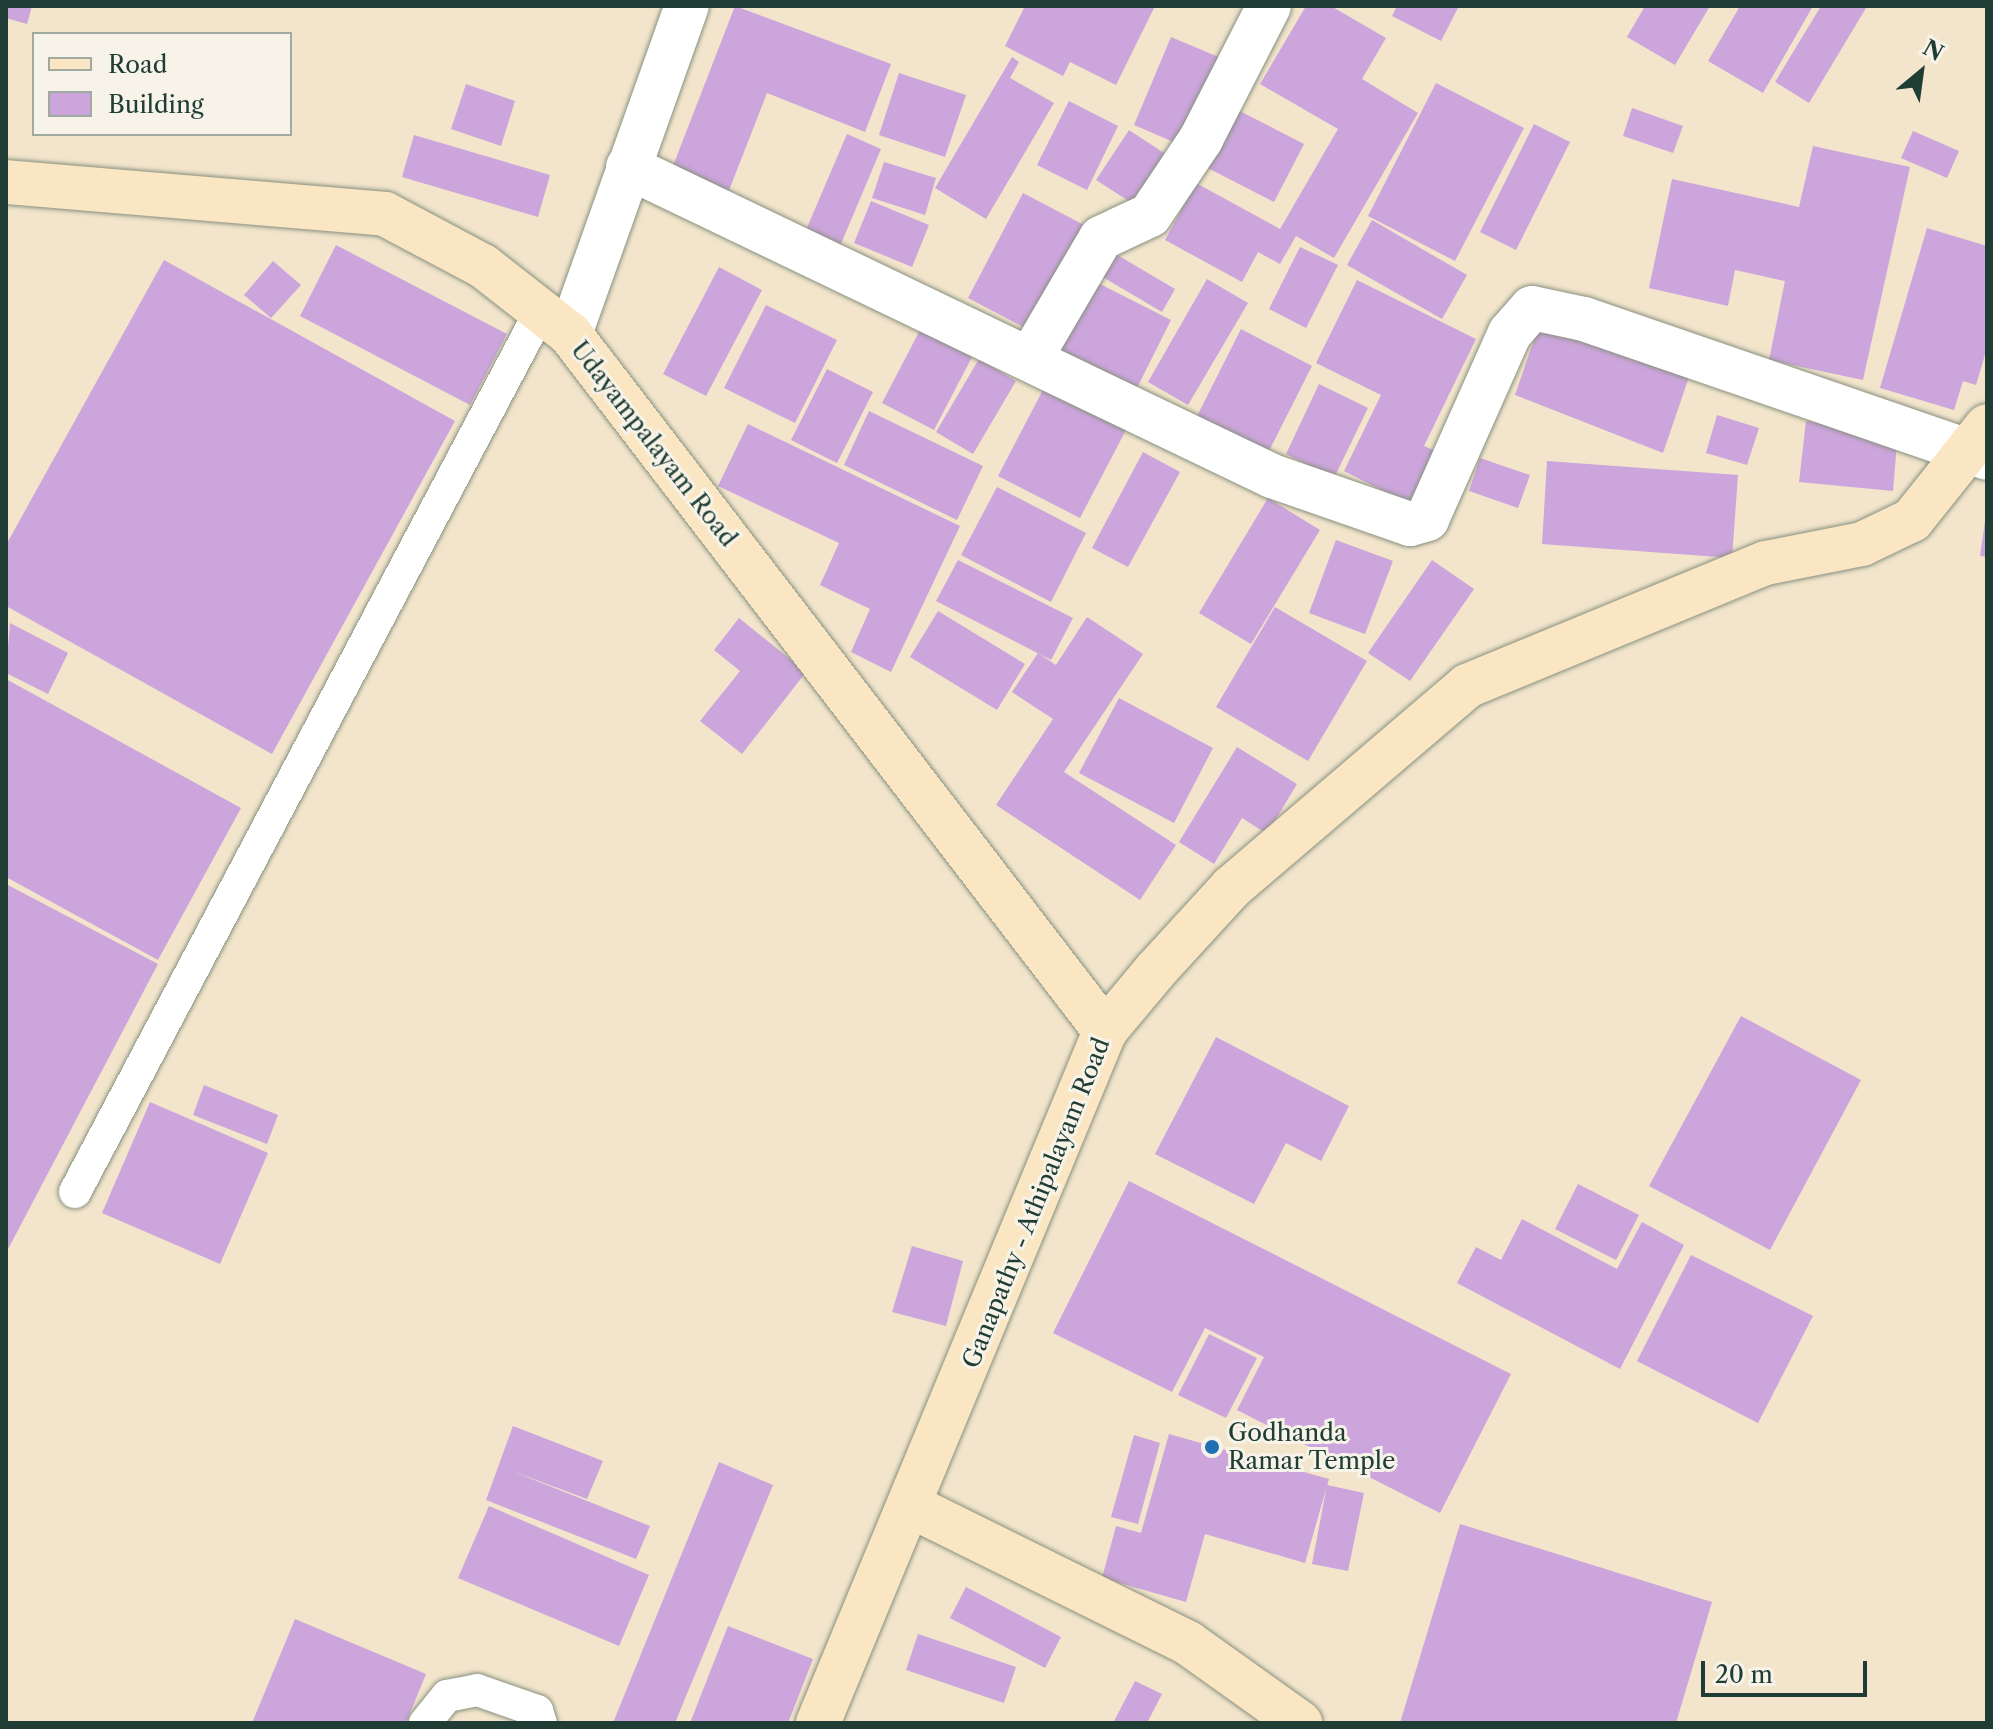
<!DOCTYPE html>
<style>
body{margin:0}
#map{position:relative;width:1993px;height:1729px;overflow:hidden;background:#f2e5cb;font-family:"Libre Caslon Text",serif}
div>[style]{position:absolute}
.building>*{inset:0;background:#cca5dc}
.roads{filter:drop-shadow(0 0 2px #889180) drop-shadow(0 0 2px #889180)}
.lane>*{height:32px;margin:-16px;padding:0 16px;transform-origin:16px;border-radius:16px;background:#fff}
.street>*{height:44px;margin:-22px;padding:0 22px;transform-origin:22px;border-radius:22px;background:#fff}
.secondary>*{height:44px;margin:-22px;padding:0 22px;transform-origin:22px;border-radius:22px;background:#fbe6c4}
.dots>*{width:22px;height:22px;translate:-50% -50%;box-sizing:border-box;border:4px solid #f7f3e8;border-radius:50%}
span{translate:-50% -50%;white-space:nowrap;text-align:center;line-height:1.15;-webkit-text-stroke:6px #f7f3e8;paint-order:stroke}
.street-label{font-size:24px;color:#1f3d34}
.poi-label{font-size:24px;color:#1f3d34}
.left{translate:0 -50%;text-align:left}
.frame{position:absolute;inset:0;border:8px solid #1f3d34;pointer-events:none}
.legend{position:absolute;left:32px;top:32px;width:260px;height:104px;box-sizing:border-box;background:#f7f3e8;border:2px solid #a1aaa0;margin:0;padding:10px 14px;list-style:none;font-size:24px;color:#1f3d34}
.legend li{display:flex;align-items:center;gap:16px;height:40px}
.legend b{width:40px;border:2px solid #a1aaa0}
.north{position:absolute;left:1881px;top:32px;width:80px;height:80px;-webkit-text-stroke:6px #f7f3e8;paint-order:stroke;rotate:29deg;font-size:22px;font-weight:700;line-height:32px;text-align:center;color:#1f3d34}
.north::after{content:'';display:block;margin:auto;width:28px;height:36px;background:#1f3d34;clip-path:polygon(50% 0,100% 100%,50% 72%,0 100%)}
.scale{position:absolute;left:1701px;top:1661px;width:166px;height:36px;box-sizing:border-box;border:4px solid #1f3d34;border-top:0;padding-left:10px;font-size:24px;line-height:28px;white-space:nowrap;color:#1f3d34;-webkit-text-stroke:6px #f7f3e8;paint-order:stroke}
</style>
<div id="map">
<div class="building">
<div style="clip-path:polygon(6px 6px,32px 6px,27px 24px,6px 18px)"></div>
<div style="clip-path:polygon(735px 6px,891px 64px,865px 132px,767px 93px,728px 193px,671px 171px)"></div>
<div style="clip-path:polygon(1025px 6px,1155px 6px,1116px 85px,1070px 62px,1063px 76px,1005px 46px)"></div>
<div style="clip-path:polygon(1306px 6px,1331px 6px,1386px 38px,1362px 79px,1418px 113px,1334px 258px,1296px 236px,1280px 264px,1258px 252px,1242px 282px,1165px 240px,1196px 183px,1280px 229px,1338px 129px,1260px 84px)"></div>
<div style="clip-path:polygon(1397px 6px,1459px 6px,1441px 41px,1392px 16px)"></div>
<div style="clip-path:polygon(1645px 6px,1710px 6px,1675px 65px,1627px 37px)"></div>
<div style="clip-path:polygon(1740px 6px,1813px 6px,1763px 93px,1708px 61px)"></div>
<div style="clip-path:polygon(1821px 6px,1866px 8px,1809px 103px,1775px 82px)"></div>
<div style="clip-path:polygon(1171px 37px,1221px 58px,1185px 147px,1134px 125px)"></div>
<div style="clip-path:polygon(1012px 57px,1019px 62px,1010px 78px,1054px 103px,986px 219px,935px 188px)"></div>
<div style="clip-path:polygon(899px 73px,966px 95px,945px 157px,879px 135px)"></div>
<div style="clip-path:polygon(1436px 83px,1524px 128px,1455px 261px,1368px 216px)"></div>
<div style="clip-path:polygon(466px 84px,515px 101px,501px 146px,451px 129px)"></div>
<div style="clip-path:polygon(1069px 101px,1118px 126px,1087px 190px,1037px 165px)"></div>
<div style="clip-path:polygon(1232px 107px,1304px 144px,1274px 202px,1202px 165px)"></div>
<div style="clip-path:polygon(1632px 108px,1683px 126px,1673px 153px,1623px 136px)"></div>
<div style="clip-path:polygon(1534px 124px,1570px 142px,1516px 250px,1480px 232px)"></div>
<div style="clip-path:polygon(1129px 130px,1167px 155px,1135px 205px,1096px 180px)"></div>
<div style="clip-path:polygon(1913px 131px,1959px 151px,1947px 178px,1901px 158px)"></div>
<div style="clip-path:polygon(847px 134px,881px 149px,838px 251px,803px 237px)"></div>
<div style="clip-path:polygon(414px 135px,550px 175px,538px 217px,402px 177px)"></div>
<div style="clip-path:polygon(1813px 146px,1910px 167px,1863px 380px,1769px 360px,1785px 281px,1735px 270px,1728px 306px,1649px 288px,1672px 179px,1799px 207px)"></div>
<div style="clip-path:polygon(884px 162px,936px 178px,925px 215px,872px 198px)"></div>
<div style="clip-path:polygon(1023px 193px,1084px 225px,1029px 330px,968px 298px)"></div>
<div style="clip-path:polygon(871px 201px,929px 225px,912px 267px,854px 243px)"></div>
<div style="clip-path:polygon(1372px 220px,1467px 275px,1442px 319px,1347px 265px)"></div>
<div style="clip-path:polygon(1927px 228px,1987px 246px,1987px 348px,1976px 385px,1963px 381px,1954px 410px,1880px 388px)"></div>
<div style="clip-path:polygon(336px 245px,507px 334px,470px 405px,300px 316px)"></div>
<div style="clip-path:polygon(1300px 247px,1338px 265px,1306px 328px,1269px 309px)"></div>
<div style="clip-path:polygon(1114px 253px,1175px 289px,1162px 312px,1101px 276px)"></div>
<div style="clip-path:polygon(164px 260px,455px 421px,272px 754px,6px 606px,6px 545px)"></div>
<div style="clip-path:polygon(273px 261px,301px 285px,271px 318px,244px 295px)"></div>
<div style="clip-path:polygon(719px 267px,762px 290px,706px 396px,663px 374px)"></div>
<div style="clip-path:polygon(1207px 279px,1248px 303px,1188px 405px,1148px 382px)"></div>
<div style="clip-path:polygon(1357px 280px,1476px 339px,1424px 446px,1445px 455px,1419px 509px,1344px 471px,1381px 395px,1316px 363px)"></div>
<div style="clip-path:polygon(1094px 281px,1171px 320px,1137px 388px,1059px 349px)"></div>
<div style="clip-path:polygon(766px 305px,837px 340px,795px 423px,724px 388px)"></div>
<div style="clip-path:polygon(1540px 322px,1690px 374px,1663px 453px,1515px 395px)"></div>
<div style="clip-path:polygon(1241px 329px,1312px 366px,1266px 457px,1195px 420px)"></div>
<div style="clip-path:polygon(920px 330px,972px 357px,934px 430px,882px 403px)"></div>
<div style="clip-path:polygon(979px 359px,1016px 381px,973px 454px,936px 432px)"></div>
<div style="clip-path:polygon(827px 369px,873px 392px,837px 463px,791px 440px)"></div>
<div style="clip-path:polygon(1319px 384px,1368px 408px,1334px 478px,1286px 454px)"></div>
<div style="clip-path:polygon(1045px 386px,1127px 428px,1080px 518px,998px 476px)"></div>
<div style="clip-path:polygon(869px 411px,983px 466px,957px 520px,844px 465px)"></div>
<div style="clip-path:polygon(1717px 415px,1759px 428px,1747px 465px,1706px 453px)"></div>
<div style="clip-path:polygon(1806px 421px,1898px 430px,1893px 491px,1799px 482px)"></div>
<div style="clip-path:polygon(748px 424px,960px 526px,891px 672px,851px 652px,870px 609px,820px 585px,839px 543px,718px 486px)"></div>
<div style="clip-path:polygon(1143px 452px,1180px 472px,1128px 567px,1092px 548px)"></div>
<div style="clip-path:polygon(1480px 458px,1530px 475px,1518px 508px,1469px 491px)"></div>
<div style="clip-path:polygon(1547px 461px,1738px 475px,1732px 558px,1542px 544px)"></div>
<div style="clip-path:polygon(997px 487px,1086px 533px,1051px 602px,961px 555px)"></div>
<div style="clip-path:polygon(1268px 498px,1320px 530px,1251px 644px,1199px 613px)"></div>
<div style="clip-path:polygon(1987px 507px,1987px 557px,1980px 556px)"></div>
<div style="clip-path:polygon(1336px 540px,1393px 561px,1365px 634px,1309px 613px)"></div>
<div style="clip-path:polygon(958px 560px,1073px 618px,1051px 660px,936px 601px)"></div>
<div style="clip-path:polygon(1432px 560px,1474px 589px,1410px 681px,1368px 653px)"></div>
<div style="clip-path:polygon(1275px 607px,1367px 661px,1308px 761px,1216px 707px)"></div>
<div style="clip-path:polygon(938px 611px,1025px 664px,997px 710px,910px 657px)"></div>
<div style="clip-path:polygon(1087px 617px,1143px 654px,1064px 772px,1176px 845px,1140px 900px,996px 805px,1053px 719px,1012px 692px,1038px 653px,1056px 665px)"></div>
<div style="clip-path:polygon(739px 618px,806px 672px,742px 754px,700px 721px,740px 671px,714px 650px)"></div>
<div style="clip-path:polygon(10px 623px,68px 653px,48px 694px,6px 673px)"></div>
<div style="clip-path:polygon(6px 679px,241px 808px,158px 960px,6px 877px)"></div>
<div style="clip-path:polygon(1119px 698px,1213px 748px,1174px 823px,1079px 773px)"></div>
<div style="clip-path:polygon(1237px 747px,1297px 784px,1267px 834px,1242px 818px,1214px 864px,1179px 842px)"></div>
<div style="clip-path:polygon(6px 884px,158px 964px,6px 1253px)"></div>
<div style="clip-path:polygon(1741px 1016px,1861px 1080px,1770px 1250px,1649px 1186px)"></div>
<div style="clip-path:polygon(1216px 1037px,1349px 1106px,1321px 1161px,1286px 1143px,1254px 1204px,1155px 1154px)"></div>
<div style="clip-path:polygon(204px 1085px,278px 1115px,267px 1144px,193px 1115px)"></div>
<div style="clip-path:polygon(150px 1102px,268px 1153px,220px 1264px,102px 1213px)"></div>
<div style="clip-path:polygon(1129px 1181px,1511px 1374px,1440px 1513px,1237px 1410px,1264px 1357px,1205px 1328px,1172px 1392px,1053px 1333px)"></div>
<div style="clip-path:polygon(1578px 1184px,1639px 1215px,1616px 1260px,1555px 1229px)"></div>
<div style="clip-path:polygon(1522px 1219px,1617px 1269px,1642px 1222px,1684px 1245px,1620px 1369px,1457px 1283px,1476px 1247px,1501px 1260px)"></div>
<div style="clip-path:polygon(912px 1246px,963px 1261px,946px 1326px,892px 1312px)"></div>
<div style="clip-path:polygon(1691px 1255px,1813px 1316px,1758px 1423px,1637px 1361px)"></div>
<div style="clip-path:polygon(1209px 1334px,1257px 1358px,1226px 1418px,1178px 1395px)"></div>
<div style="clip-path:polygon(513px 1426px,603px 1461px,587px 1499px,504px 1468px,650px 1526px,636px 1559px,486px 1500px)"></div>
<div style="clip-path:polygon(1169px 1434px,1329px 1479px,1305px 1563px,1205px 1534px,1186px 1602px,1102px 1578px,1116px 1526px,1141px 1533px)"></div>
<div style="clip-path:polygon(1134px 1435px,1160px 1443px,1138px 1524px,1111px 1517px)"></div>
<div style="clip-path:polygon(719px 1462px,773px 1485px,675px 1723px,613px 1723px)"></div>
<div style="clip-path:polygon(1327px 1485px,1364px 1493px,1348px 1571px,1312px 1564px)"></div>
<div style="clip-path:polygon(489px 1506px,649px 1575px,619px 1646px,458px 1578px)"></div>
<div style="clip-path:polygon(1460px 1524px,1712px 1602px,1676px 1723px,1400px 1723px)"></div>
<div style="clip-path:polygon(966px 1587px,1061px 1637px,1045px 1668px,950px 1618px)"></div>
<div style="clip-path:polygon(295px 1619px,426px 1674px,406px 1723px,252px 1723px)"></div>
<div style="clip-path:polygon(728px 1626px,813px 1659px,788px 1723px,690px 1723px)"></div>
<div style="clip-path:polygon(918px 1634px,1016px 1667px,1004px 1703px,906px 1670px)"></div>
<div style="clip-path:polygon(1135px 1681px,1162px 1694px,1147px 1723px,1113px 1723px)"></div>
</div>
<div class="roads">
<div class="lane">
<div style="left:75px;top:1192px;width:993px;rotate:-62.14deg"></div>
<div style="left:425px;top:1723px;width:35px;rotate:-51deg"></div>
<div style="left:447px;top:1696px;width:31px;rotate:-11deg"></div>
<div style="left:477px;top:1690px;width:64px;rotate:19.3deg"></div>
<div style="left:537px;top:1711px;width:13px;rotate:72deg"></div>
</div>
<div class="street">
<div style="left:628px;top:167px;width:714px;rotate:25.63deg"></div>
<div style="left:1272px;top:476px;width:146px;rotate:19.2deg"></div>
<div style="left:1410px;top:524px;width:18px;rotate:-16deg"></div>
<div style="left:1427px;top:519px;width:204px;rotate:-66deg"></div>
<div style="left:1510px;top:333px;width:33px;rotate:-49deg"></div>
<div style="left:1532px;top:308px;width:53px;rotate:11.9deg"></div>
<div style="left:1584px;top:319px;width:426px;rotate:19deg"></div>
<div style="left:570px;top:334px;width:348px;rotate:-70.4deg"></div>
<div style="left:1030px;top:359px;width:140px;rotate:-59.6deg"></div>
<div style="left:1101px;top:238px;width:54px;rotate:-25.1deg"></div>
<div style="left:1150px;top:215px;width:92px;rotate:-56.1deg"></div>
<div style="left:1201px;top:139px;width:149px;rotate:-62.9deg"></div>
</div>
<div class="secondary">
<div style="left:6px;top:182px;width:380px;rotate:4.8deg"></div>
<div style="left:385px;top:214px;width:111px;rotate:28deg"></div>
<div style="left:483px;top:266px;width:110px;rotate:38deg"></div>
<div style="left:570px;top:334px;width:879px;rotate:52.49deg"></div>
<div style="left:913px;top:1507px;width:307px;rotate:26.3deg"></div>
<div style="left:1188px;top:1643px;width:138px;rotate:35.5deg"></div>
<div style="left:818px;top:1723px;width:749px;rotate:-67.47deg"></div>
<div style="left:1105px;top:1031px;width:78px;rotate:-50.2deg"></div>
<div style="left:1155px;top:971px;width:114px;rotate:-47.5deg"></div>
<div style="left:1232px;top:887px;width:309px;rotate:-40.5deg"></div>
<div style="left:1467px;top:686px;width:323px;rotate:-22.4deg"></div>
<div style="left:1766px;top:563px;width:98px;rotate:-11.2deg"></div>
<div style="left:1862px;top:544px;width:55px;rotate:-25.6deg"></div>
<div style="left:1912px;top:520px;width:120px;rotate:-51.4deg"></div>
</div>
</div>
<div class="dots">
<div style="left:1212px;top:1447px;background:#1f6fb2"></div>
</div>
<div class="street-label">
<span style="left:654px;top:444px;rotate:52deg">Udayampalayam Road</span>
<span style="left:1036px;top:1203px;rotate:-68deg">Ganapathy - Athipalayam Road</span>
</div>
<div class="poi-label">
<span class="left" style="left:1228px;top:1447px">Godhanda<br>Ramar Temple</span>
</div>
<div class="frame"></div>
<ul class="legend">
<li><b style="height:10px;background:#fbe6c4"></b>Road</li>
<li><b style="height:22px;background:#cca5dc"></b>Building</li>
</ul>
<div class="north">N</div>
<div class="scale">20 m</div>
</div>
